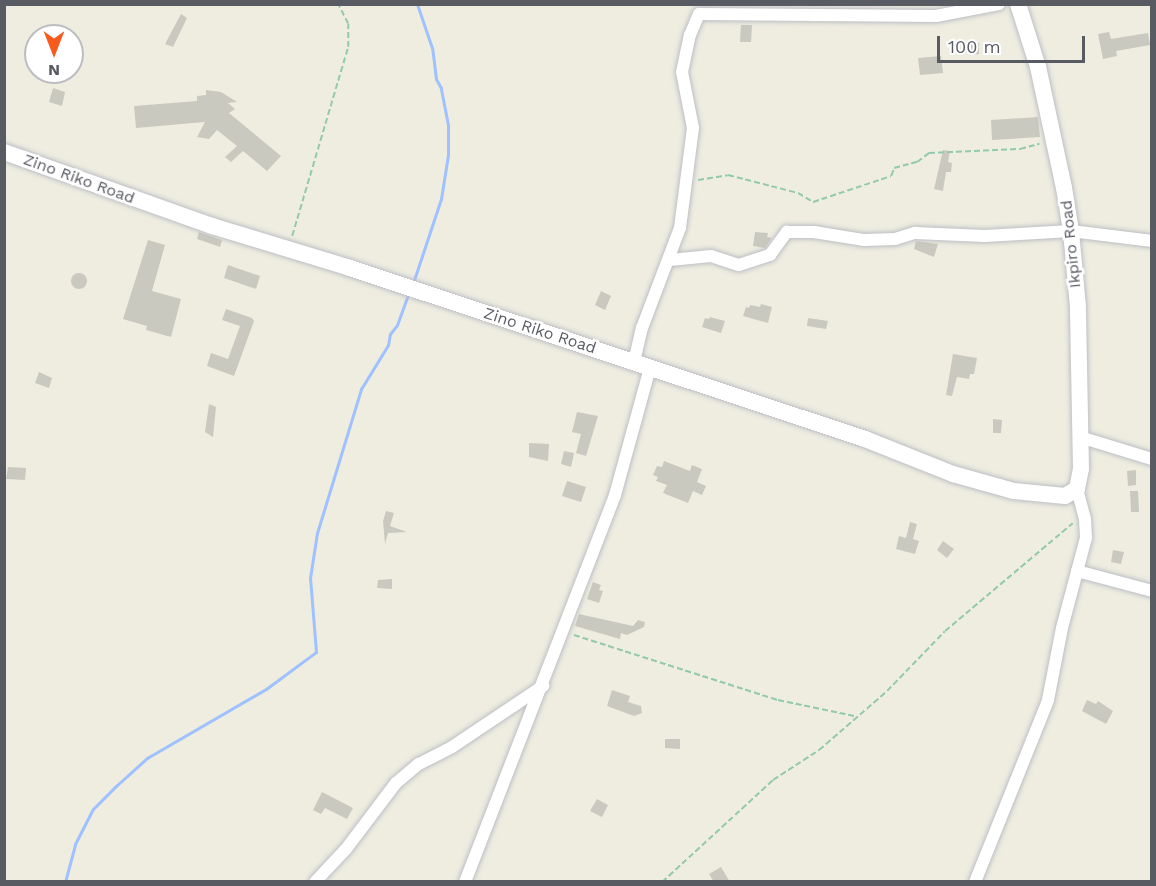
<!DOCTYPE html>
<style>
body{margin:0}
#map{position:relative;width:1156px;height:886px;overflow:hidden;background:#eeede0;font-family:"Work Sans",sans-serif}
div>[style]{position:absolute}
.stream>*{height:3px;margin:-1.5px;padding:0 1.5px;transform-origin:1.5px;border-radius:1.5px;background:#9fc1ff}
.building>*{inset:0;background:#cac9bf}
.round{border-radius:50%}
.path>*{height:1.5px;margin-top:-0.75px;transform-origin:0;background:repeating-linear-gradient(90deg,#93c9ad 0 6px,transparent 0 9px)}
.roads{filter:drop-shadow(0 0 2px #bdbec5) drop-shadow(0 0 2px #bdbec5)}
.street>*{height:12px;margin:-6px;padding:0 6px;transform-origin:6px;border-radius:6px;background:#fff}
.secondary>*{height:16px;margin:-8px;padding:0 8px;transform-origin:8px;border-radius:8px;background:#fff}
span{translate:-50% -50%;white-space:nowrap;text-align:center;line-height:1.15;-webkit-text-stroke:5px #fff;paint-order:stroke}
.street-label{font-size:16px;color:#595b63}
.frame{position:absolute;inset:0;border:6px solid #595b63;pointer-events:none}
.north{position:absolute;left:24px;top:24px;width:60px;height:60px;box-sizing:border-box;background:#fff;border:2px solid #bdbdc1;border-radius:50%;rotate:180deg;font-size:16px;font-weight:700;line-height:24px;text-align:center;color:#595b63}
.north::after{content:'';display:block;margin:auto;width:21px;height:27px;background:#f75a1d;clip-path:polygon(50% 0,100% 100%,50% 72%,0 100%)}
.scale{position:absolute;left:937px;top:36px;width:148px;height:27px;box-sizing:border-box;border:3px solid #595b63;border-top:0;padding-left:8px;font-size:18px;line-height:21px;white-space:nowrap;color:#595b63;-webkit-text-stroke:4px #fff;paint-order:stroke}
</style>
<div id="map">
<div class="stream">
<div style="left:413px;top:283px;width:89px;rotate:-71.6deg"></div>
<div style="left:441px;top:199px;width:45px;rotate:-81deg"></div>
<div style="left:448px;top:155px;width:30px;rotate:-90deg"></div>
<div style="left:448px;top:125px;width:38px;rotate:-101deg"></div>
<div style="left:441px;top:88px;width:10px;rotate:-119deg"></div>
<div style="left:436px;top:79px;width:31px;rotate:-97deg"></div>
<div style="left:432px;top:48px;width:46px;rotate:-108.8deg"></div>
<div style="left:65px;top:882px;width:39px;rotate:-75deg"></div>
<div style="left:75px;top:844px;width:39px;rotate:-63deg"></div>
<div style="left:93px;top:809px;width:33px;rotate:-45deg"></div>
<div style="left:116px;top:786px;width:42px;rotate:-42.1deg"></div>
<div style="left:147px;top:758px;width:138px;rotate:-30.1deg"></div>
<div style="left:266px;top:689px;width:62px;rotate:-36.5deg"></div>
<div style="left:316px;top:652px;width:74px;rotate:-94.6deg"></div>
<div style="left:310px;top:578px;width:46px;rotate:-81.2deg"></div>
<div style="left:317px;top:533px;width:151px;rotate:-73deg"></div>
<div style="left:361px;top:389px;width:52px;rotate:-58.5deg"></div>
<div style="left:388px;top:345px;width:11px;rotate:-80deg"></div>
<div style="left:390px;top:334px;width:11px;rotate:-52deg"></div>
<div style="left:397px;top:325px;width:35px;rotate:-70deg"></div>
</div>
<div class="building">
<div style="clip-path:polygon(181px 14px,187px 18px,173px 47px,165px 44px)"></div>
<div style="clip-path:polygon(741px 25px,752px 25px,751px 42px,740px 42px)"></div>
<div style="clip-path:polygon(1109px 32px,1111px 39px,1148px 33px,1150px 45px,1116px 51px,1117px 56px,1103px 59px,1098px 34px)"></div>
<div style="clip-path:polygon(969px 43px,979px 43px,979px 54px,969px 55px)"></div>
<div style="clip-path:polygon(941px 56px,943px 73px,920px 75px,918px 58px)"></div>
<div style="clip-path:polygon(53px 88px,65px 92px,62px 106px,49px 102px)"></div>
<div style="clip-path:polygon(206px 90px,221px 92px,237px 102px,228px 103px,235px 109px,229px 113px,281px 156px,267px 171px,243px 151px,231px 162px,225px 157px,237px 146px,217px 130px,209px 139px,197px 137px,205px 122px,136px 128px,134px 106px,197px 101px,197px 96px,206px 95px)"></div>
<div style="clip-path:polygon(1038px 117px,1040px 137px,992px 140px,991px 120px)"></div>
<div style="clip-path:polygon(943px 150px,950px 151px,948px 162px,952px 163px,951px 172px,946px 172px,943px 191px,934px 189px)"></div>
<div style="clip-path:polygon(199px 232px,222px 240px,220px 247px,197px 239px)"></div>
<div style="clip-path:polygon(755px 232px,768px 233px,767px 237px,772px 238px,765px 248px,753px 246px)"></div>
<div style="clip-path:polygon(148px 240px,165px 245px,152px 291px,181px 299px,171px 337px,146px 330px,147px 326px,123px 319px)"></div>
<div style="clip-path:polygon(916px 241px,938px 244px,934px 257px,914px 249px)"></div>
<div style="clip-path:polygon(228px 265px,260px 276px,256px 289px,224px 278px)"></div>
<div class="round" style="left:71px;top:273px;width:16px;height:16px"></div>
<div style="clip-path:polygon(601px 291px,611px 296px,605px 310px,595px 305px)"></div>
<div style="clip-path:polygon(761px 304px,772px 307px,768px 323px,743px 316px,746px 307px,749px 308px,750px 305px,760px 307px)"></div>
<div style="clip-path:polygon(226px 309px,252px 318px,254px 321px,234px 376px,207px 366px,211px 353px,228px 359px,240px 326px,222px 320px)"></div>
<div style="clip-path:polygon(710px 317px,725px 321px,721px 333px,702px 327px,705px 318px,709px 319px)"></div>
<div style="clip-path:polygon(808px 318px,828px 321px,826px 329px,807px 326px)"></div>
<div style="clip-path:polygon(953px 354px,977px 358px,974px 374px,970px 374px,969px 379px,957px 377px,952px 396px,946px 395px)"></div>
<div style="clip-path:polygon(39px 372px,52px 378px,49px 388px,35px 383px)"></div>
<div style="clip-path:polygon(209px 404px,216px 407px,213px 437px,205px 432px)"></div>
<div style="clip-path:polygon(577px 412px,598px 416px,586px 456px,576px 453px,581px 434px,572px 432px)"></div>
<div style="clip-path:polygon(993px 419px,1002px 420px,1001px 433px,993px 433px)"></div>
<div style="clip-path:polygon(529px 443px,549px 444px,548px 461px,529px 457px)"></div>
<div style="clip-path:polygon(564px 451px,574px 453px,571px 467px,561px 464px)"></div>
<div style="clip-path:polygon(664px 461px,690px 471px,692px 465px,702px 469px,697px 482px,706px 486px,702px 495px,693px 491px,688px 503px,663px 493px,667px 485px,656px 481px,658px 477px,653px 475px,657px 466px,662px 467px)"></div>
<div style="clip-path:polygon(8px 467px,26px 468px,25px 480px,6px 479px)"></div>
<div style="clip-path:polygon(1136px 470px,1136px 485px,1128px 486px,1127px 471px)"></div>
<div style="clip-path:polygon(567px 481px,586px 487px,581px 502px,562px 496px)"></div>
<div style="clip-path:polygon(1130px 491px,1138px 491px,1139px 512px,1131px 512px)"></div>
<div style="clip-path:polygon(386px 511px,394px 513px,390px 526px,407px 532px,388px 533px,385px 544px,383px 521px)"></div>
<div style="clip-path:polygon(910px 522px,917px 524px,913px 539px,919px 541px,915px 554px,896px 549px,899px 536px,906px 538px)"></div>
<div style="clip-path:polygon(943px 541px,954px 549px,947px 558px,937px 550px)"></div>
<div style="clip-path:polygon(1113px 550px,1124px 552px,1121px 564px,1111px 562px)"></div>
<div style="clip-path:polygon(392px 579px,392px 589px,377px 588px,378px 580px)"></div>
<div style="clip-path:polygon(593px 582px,601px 585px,599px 590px,603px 591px,599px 603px,587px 599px)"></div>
<div style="clip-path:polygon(579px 614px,633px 626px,638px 620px,645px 622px,644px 627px,627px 635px,621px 633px,620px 639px,575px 626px)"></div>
<div style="clip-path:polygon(612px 690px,630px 696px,628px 702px,641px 706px,642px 713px,634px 716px,607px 706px)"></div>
<div style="clip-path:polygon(1087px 700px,1096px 704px,1098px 701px,1113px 711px,1106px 724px,1082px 711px)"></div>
<div style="clip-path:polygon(665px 739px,680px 739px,680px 749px,665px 748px)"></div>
<div style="clip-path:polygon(322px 792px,353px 808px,347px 819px,325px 808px,321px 814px,313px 810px)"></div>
<div style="clip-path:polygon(597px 799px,608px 805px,602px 817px,590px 811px)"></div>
<div style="clip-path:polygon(721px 867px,730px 882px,714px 882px,709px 874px)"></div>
</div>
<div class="path">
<div style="left:698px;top:180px;width:30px;rotate:-9deg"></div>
<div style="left:728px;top:175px;width:72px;rotate:14.4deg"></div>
<div style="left:798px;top:193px;width:17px;rotate:31deg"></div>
<div style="left:813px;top:202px;width:82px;rotate:-18.4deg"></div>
<div style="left:891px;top:176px;width:9px;rotate:-69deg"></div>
<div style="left:894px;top:168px;width:24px;rotate:-15deg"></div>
<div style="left:917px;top:162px;width:15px;rotate:-37deg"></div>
<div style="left:929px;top:153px;width:91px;rotate:-2.5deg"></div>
<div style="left:1020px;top:149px;width:20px;rotate:-15deg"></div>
<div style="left:292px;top:236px;width:197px;rotate:-73.5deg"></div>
<div style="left:348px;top:47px;width:23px;rotate:-90deg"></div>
<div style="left:348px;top:24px;width:22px;rotate:-117deg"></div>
<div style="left:574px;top:635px;width:214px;rotate:17.7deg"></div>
<div style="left:778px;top:700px;width:78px;rotate:11.9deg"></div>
<div style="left:662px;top:882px;width:151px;rotate:-42.6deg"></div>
<div style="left:773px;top:780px;width:55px;rotate:-33.1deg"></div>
<div style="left:819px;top:750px;width:90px;rotate:-40.9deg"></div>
<div style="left:887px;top:691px;width:83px;rotate:-46deg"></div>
<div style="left:945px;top:631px;width:167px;rotate:-40.2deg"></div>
</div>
<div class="roads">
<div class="street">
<div style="left:670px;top:260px;width:41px;rotate:-5.6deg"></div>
<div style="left:711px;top:256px;width:29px;rotate:18deg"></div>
<div style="left:739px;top:265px;width:33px;rotate:-18deg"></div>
<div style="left:770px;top:255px;width:29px;rotate:-54deg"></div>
<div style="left:787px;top:232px;width:27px"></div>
<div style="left:814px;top:232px;width:51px;rotate:9.1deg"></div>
<div style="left:864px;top:240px;width:31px;rotate:-2deg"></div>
<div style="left:895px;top:239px;width:21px;rotate:-17deg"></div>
<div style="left:915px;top:233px;width:70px;rotate:2.5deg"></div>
<div style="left:985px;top:236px;width:86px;rotate:-3.3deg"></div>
<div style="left:1071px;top:231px;width:82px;rotate:7deg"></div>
<div style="left:634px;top:362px;width:35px;rotate:-77deg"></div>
<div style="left:642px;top:328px;width:107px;rotate:-69.2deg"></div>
<div style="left:680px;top:228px;width:101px;rotate:-82.6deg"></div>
<div style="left:693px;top:128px;width:57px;rotate:-101.1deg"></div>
<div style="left:682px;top:72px;width:38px;rotate:-78deg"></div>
<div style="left:690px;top:35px;width:23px;rotate:-67deg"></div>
<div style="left:699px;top:14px;width:237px;rotate:0.5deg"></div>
<div style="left:936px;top:16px;width:64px;rotate:-10.8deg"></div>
<div style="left:1080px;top:437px;width:75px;rotate:17deg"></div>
<div style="left:1077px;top:571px;width:78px;rotate:14.9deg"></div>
<div style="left:315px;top:882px;width:45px;rotate:-46.8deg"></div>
<div style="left:346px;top:849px;width:83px;rotate:-52.9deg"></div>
<div style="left:396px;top:783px;width:30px;rotate:-40deg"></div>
<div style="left:419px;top:764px;width:37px;rotate:-27deg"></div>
<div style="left:452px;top:747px;width:110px;rotate:-33.8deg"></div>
<div style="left:465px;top:882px;width:415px;rotate:-68.8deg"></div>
<div style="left:615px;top:495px;width:132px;rotate:-74.6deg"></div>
<div style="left:975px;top:882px;width:196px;rotate:-68.1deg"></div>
<div style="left:1048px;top:700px;width:73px;rotate:-79deg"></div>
<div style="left:1062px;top:628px;width:93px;rotate:-75.1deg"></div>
<div style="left:1086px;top:538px;width:19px;rotate:-93deg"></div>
<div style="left:1085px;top:519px;width:31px;rotate:-105deg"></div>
</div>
<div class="secondary">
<div style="left:4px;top:152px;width:221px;rotate:19.6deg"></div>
<div style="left:212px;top:226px;width:144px;rotate:16.9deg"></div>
<div style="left:350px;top:268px;width:543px;rotate:18.37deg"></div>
<div style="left:865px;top:439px;width:95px;rotate:21.7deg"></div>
<div style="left:953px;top:474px;width:63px;rotate:15.6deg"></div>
<div style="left:1014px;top:491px;width:51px;rotate:5.6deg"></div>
<div style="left:1065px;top:496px;width:14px;rotate:-30deg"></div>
<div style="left:1077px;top:489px;width:20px;rotate:-79deg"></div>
<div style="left:1081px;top:469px;width:162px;rotate:-91.1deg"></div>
<div style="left:1078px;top:307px;width:76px;rotate:-95.3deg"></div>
<div style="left:1071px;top:231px;width:44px;rotate:-99.2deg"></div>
<div style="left:1064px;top:188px;width:124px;rotate:-102.1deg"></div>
<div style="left:1038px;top:67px;width:66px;rotate:-107.6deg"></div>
</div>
</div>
<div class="street-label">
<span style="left:79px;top:179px;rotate:20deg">Zino Riko Road</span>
<span style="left:1071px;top:244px;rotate:-96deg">Ikpiro Road</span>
<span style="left:540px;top:331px;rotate:18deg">Zino Riko Road</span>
</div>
<div class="frame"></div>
<div class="north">N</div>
<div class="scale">100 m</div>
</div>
